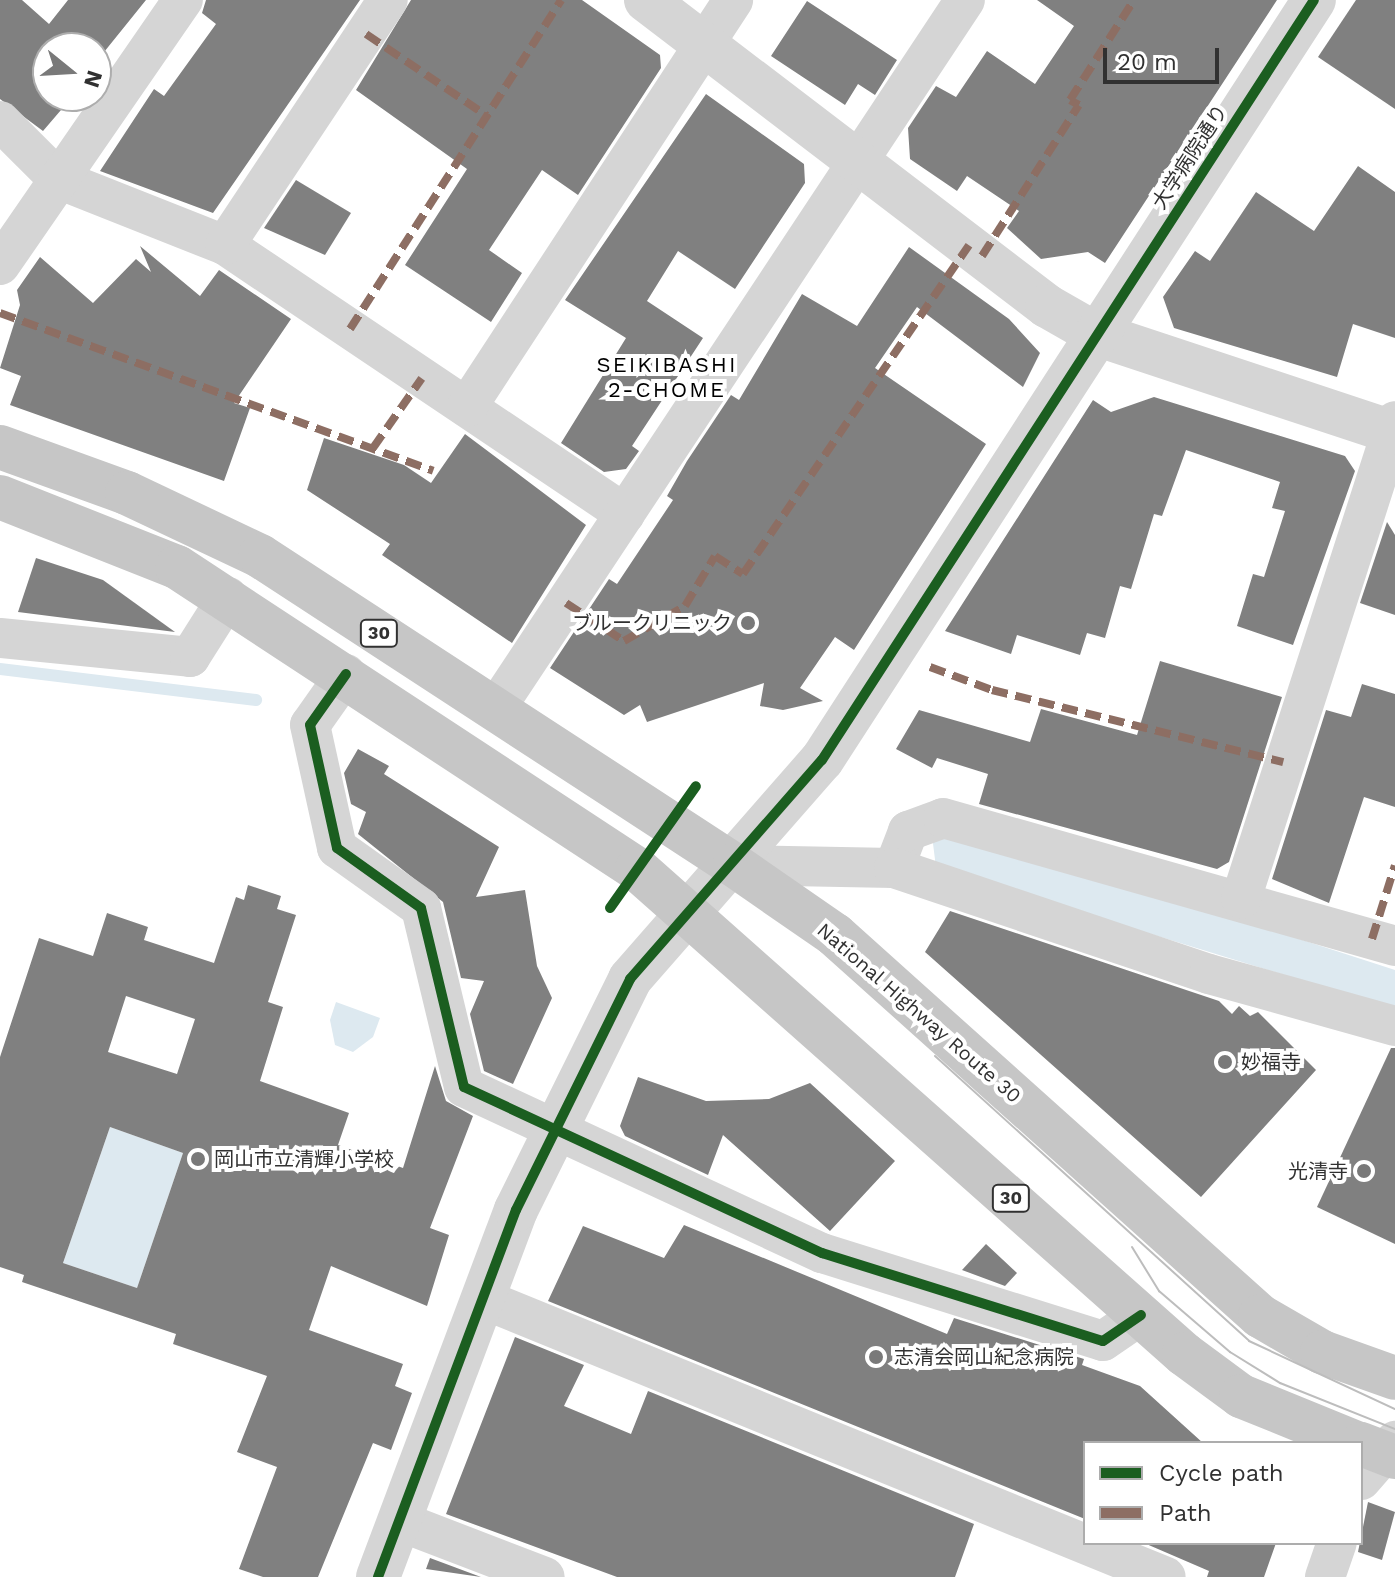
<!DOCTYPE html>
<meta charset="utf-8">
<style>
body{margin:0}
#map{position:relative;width:1395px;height:1577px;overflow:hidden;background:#fff;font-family:"Work Sans","Noto Sans JP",sans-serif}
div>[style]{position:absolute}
.water>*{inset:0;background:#dde9f0}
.stream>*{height:12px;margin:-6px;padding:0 6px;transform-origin:6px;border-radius:6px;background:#dde9f0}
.building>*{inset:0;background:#808080}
.minor>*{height:40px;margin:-20px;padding:0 20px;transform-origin:20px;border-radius:20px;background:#d5d5d5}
.tertiary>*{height:44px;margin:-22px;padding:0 22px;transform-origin:22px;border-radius:22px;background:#d5d5d5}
.trunk>*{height:44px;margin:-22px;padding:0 22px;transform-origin:22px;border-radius:22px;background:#c6c6c6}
.tram>*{height:2px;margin:-1px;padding:0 1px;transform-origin:1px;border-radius:1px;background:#bdbdbd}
.quiet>*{height:8px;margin-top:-4px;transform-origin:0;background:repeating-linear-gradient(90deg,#8d6e63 0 16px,transparent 0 24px)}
.cycleway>*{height:10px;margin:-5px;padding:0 5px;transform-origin:5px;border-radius:5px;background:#1b5e20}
.dots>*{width:22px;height:22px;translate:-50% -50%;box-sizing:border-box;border:4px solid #fff;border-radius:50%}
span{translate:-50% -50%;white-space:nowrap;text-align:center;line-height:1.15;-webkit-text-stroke:8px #fff;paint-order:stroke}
.shield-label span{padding:2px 6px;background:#fff;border:2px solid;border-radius:6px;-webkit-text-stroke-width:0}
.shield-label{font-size:18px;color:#313131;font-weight:700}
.street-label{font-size:20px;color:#313131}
.poi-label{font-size:20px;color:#313131}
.right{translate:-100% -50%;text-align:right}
.left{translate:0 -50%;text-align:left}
.neighbourhood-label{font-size:22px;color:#000;letter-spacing:2px}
.legend{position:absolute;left:1083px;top:1441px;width:280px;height:104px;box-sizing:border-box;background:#fff;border:2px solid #adadad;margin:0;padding:10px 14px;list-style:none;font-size:24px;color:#313131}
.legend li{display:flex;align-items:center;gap:16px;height:40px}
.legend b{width:40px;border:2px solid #adadad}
.north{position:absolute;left:32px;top:32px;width:80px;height:80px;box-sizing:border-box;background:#fff;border:2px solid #adadad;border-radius:50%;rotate:108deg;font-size:22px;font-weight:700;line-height:32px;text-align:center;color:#313131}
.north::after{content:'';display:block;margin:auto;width:28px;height:36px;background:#797979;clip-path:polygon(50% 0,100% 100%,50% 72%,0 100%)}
.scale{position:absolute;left:1103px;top:48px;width:116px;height:36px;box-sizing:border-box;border:4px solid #313131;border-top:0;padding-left:10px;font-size:24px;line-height:28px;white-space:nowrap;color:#313131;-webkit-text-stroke:6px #fff;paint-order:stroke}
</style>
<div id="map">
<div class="water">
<div style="clip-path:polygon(932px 835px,1228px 916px,1395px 970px,1395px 1009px,936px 868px)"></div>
<div style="clip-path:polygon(336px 1002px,380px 1018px,373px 1037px,353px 1052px,335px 1045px,330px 1020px)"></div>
<div style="clip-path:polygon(110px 1127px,183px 1153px,137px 1288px,63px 1263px)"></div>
</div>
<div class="stream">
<div style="left:0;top:669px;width:258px;rotate:6.9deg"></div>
</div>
<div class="building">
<div style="clip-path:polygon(0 0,22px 0,49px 24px,68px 0,146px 0,96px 62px,96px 48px,48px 48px,48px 96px,73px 96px,43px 131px,0 99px)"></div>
<div style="clip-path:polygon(206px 0,360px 0,213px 213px,100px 171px,154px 89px,164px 96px,216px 24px,202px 13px)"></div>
<div style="clip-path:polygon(411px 0,582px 0,660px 55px,661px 68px,578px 195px,542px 170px,489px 250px,522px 273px,491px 322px,405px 265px,467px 169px,356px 90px)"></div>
<div style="clip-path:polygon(1037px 0,1277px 0,1105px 263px,1088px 252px,1041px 259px,1007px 228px,1019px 211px,967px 176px,957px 191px,910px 159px,908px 128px,936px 86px,956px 97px,987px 51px,1035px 84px,1074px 26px)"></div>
<div style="clip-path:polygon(1356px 0,1395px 0,1395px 109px,1318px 57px)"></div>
<div style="clip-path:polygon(807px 1px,897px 60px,875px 95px,858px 84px,845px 105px,771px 56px)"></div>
<div style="clip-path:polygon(706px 94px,804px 164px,805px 183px,735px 289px,678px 251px,647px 301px,703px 338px,632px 446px,639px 451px,626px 469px,604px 472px,561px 443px,626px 338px,565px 300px)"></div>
<div style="clip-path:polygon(1358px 166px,1395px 192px,1395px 338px,1353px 324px,1337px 377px,1174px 328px,1163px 297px,1195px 251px,1210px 261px,1256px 192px,1314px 231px)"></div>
<div style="clip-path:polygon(296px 180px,351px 213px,325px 255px,264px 228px)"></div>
<div style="clip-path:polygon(140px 246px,200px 296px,219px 270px,291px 319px,234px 403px,250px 408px,224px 481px,10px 405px,21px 376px,0 368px,20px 305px,17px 290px,40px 257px,93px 303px,136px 259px,151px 272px)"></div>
<div style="clip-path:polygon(909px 247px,1009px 319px,1040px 353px,1023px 387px,917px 307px,875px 368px,986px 444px,854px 650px,835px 637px,800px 688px,823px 701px,783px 710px,760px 706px,764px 683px,647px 722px,640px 705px,624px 715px,550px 668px,609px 579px,617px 584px,673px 500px,667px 496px,687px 461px,731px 395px,739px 400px,802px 294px,857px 326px)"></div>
<div style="clip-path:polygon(1154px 397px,1345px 456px,1355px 471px,1293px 645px,1237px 626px,1253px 574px,1264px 577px,1285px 511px,1272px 508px,1280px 482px,1186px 450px,1162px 516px,1154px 514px,1131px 589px,1120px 586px,1105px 638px,1087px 633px,1080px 655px,1017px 635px,1011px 654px,945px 631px,1093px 400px,1111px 412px)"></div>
<div style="clip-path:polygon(465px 434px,586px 525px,512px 643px,382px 555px,390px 544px,307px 490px,324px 438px,404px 465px,431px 483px)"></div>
<div style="clip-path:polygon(1387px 522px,1395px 535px,1395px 615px,1360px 603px)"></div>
<div style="clip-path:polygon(36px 558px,103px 580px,175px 632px,18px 612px)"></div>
<div style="clip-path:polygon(1160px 661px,1282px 697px,1229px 862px,1217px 869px,979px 804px,988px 774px,937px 758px,932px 768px,896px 749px,919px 710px,1030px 742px,1041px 709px,1137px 735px)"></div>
<div style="clip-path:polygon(1362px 684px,1395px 694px,1395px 807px,1364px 797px,1329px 903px,1272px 879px,1326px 710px,1351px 717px)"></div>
<div style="clip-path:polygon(358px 749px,389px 766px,384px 774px,499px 847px,476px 897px,525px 890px,537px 966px,552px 998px,513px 1084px,484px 1071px,470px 1014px,484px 981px,461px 978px,443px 902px,358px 834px,366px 812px,351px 804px,344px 773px)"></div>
<div style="clip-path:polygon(evenodd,248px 885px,281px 896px,277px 909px,296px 915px,268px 1002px,283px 1007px,260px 1081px,349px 1113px,338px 1145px,403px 1168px,435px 1066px,446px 1101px,473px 1116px,430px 1228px,449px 1235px,427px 1306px,331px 1266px,309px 1330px,403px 1364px,395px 1386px,412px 1393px,391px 1450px,373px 1443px,318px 1577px,263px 1577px,239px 1569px,277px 1467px,237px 1452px,267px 1376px,173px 1344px,176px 1334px,22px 1282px,24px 1275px,0 1267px,0 1057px,39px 938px,93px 956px,107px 913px,148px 927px,144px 940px,214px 963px,236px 897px,244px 900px,248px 885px,126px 996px,195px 1019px,177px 1074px,108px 1052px,126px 996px,248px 885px,110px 1127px,183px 1153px,137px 1288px,63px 1263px,110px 1127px)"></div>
<div style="clip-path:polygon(950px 911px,1219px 1001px,1232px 1014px,1239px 1006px,1250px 1016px,1258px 1012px,1316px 1070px,1201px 1197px,925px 952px)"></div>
<div style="clip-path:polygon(1391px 1048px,1395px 1048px,1395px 1244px,1317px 1207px)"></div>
<div style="clip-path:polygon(638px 1077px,706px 1101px,769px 1099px,810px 1083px,895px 1161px,830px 1231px,723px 1135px,708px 1175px,625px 1136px,620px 1126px)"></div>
<div style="clip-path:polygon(684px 1225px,947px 1334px,954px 1318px,1084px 1359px,1082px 1365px,1140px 1386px,1203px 1443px,1085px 1443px,1085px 1519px,548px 1301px,583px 1226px,664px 1258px)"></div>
<div style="clip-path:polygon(986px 1244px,1017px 1273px,1005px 1286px,962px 1270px)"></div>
<div style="clip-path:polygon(515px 1337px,584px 1365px,564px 1406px,631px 1434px,648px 1391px,974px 1524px,955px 1577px,617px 1577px,446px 1514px)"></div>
<div style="clip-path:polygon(1368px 1502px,1395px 1512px,1382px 1560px,1358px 1552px)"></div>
<div style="clip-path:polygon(1144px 1543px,1276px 1543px,1264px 1577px,1207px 1577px,1209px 1571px)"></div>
<div style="clip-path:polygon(430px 1558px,481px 1577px,426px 1569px)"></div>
</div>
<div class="minor">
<div style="left:0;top:121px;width:82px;rotate:45deg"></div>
<div style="left:58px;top:179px;width:180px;rotate:21.6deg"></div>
<div style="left:225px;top:245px;width:482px;rotate:33.9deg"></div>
<div style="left:225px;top:245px;width:294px;rotate:-56.4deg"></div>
<div style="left:0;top:265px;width:322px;rotate:-55.4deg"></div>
<div style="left:467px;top:407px;width:486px;rotate:-56.8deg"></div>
<div style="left:0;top:638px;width:191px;rotate:5.7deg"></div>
<div style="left:190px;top:657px;width:71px;rotate:-57.7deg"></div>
<div style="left:346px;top:674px;width:62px;rotate:125.2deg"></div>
<div style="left:310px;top:725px;width:126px;rotate:77.6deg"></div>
<div style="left:337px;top:848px;width:103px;rotate:35.5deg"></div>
<div style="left:421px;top:908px;width:184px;rotate:76.5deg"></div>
<div style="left:464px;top:1087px;width:395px;rotate:24.9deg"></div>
<div style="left:822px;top:1253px;width:294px;rotate:17.4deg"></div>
<div style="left:1103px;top:1341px;width:46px;rotate:-34.4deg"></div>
<div style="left:496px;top:708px;width:849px;rotate:-56.48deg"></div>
<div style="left:734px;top:865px;width:160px;rotate:1.1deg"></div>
<div style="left:894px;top:868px;width:40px;rotate:-69deg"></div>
<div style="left:908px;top:831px;width:37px;rotate:-20deg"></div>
<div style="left:943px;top:818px;width:470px;rotate:15.8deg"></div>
<div style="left:894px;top:868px;width:332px;rotate:18.6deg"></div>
<div style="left:1209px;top:974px;width:193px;rotate:15.6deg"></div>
<div style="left:1241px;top:899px;width:502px;rotate:-72.14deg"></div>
<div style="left:483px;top:1299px;width:737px;rotate:22.15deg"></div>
<div style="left:1361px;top:1480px;width:52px;rotate:-48.9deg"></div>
<div style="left:399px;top:1521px;width:156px;rotate:21deg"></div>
<div style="left:1325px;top:1577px;width:36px;rotate:-71deg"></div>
</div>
<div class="tertiary">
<div style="left:646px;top:0;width:504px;rotate:37.35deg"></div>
<div style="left:1047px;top:306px;width:56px;rotate:29.7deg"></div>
<div style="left:1096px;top:334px;width:315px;rotate:18.3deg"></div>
<div style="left:378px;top:1577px;width:392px;rotate:-69.4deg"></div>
<div style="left:516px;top:1210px;width:258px;rotate:-63.7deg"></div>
<div style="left:630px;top:979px;width:291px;rotate:-48.8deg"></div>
<div style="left:822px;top:760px;width:905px;rotate:-57.08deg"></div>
</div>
<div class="trunk">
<div style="left:0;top:447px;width:135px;rotate:19.9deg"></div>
<div style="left:127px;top:493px;width:147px;rotate:25.3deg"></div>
<div style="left:260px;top:556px;width:566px;rotate:33.1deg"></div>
<div style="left:734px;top:865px;width:123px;rotate:34.7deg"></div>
<div style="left:835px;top:935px;width:571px;rotate:41.88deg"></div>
<div style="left:1260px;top:1316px;width:72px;rotate:30.1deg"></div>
<div style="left:1322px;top:1352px;width:77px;rotate:19.6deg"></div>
<div style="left:0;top:497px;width:190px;rotate:21.6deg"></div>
<div style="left:177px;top:567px;width:550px;rotate:33.29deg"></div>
<div style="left:637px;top:869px;width:731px;rotate:41.56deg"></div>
<div style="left:1184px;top:1354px;width:71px;rotate:36.4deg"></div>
<div style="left:1241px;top:1396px;width:125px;rotate:22.1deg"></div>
<div style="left:1361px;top:1444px;width:36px;rotate:21deg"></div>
</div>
<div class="tram">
<div style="left:935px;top:1056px;width:424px;rotate:42.2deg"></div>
<div style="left:1249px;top:1341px;width:161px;rotate:25deg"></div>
<div style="left:1132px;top:1247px;width:52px;rotate:58.5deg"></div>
<div style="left:1159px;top:1291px;width:94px;rotate:40.7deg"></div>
<div style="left:1230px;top:1352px;width:59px;rotate:31.8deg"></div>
<div style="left:1280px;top:1383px;width:124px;rotate:21.8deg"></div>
</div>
<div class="quiet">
<div style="left:366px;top:34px;width:146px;rotate:34.1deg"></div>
<div style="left:982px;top:256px;width:179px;rotate:-57.3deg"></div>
<div style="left:1079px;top:105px;width:10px;rotate:-151deg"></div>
<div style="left:1070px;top:100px;width:119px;rotate:-57.4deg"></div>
<div style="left:0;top:313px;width:461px;rotate:20deg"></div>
<div style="left:350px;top:329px;width:391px;rotate:-57.3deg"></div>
<div style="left:373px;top:448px;width:85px;rotate:-55deg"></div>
<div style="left:566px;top:603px;width:69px;rotate:33.2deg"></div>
<div style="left:624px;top:641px;width:70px;rotate:-29.8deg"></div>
<div style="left:685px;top:606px;width:58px;rotate:-59deg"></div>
<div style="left:715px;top:556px;width:33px;rotate:33deg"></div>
<div style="left:743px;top:574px;width:399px;rotate:-55.5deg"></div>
<div style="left:930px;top:667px;width:66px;rotate:20.4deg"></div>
<div style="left:992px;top:690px;width:300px;rotate:13.9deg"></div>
<div style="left:1372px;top:939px;width:77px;rotate:-72.7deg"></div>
</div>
<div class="cycleway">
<div style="left:346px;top:674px;width:62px;rotate:125.2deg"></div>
<div style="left:310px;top:725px;width:126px;rotate:77.6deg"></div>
<div style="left:337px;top:848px;width:103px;rotate:35.5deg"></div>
<div style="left:421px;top:908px;width:184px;rotate:76.5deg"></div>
<div style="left:464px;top:1087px;width:395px;rotate:24.9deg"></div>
<div style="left:822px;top:1253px;width:294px;rotate:17.4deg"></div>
<div style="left:1103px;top:1341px;width:46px;rotate:-34.4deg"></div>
<div style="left:610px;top:908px;width:149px;rotate:-54.8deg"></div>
<div style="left:378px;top:1577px;width:392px;rotate:-69.4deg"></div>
<div style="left:516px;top:1210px;width:258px;rotate:-63.7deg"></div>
<div style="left:630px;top:979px;width:291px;rotate:-48.8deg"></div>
<div style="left:822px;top:760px;width:905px;rotate:-57.08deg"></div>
</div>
<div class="dots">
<div style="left:748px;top:623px;background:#797979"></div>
<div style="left:1225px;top:1062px;background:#797979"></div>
<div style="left:198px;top:1159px;background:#797979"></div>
<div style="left:1364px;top:1171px;background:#797979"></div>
<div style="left:876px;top:1357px;background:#797979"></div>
</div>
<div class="shield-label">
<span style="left:379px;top:633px">30</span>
<span style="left:1011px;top:1198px">30</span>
</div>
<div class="street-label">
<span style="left:1190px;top:157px;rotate:-57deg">大学病院通り</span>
<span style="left:919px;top:1013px;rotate:41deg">National Highway Route 30</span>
</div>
<div class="poi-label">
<span class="right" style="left:732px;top:623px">ブルークリニック</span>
<span class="left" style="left:1241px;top:1062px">妙福寺</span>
<span class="left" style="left:214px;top:1159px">岡山市立清輝小学校</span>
<span class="right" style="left:1348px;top:1171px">光清寺</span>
<span class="left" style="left:894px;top:1357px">志清会岡山紀念病院</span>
</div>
<div class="neighbourhood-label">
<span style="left:667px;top:377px">SEIKIBASHI<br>2-CHOME</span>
</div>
<ul class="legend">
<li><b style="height:10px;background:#1b5e20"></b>Cycle path</li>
<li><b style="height:10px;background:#8d6e63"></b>Path</li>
</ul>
<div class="north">N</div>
<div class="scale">20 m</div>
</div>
